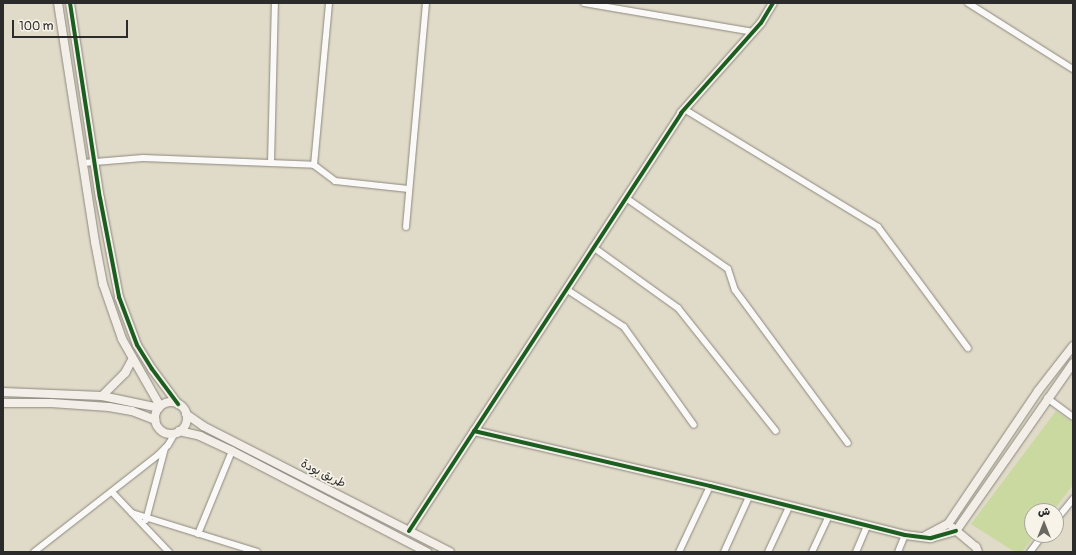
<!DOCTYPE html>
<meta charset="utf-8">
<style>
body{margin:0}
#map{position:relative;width:1076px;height:555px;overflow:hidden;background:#e0dac8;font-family:Pangolin,"Playpen Sans Arabic",sans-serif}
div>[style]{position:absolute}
.green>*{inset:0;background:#c9d9a0}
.roads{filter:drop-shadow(0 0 1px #8b887f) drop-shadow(0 0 1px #8b887f)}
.street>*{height:6px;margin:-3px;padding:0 3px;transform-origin:3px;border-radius:3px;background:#faf9f7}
.secondary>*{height:8px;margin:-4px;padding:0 4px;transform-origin:4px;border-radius:4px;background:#f3efe8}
.secondary>.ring{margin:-4px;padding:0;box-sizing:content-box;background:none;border:8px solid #f3efe8;border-radius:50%}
.cycleway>*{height:4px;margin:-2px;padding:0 2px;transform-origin:2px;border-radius:2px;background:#1b5e20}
span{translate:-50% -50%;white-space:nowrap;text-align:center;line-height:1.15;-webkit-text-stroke:3.5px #f7f3e8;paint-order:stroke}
.street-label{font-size:12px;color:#2b2b2b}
.frame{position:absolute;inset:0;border:4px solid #2b2b2b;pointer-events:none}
.north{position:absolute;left:1024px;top:503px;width:40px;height:40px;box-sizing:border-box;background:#f7f3e8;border:1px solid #a5a39c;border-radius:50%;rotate:0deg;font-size:11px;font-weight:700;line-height:16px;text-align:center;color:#2b2b2b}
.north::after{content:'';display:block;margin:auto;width:14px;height:18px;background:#6a6862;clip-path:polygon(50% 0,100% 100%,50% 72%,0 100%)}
.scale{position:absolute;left:12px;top:20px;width:116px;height:18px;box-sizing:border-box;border:2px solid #2b2b2b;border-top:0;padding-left:5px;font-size:12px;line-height:14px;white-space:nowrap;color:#2b2b2b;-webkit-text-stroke:3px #f7f3e8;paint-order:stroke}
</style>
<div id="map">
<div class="green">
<div style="clip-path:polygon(1056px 411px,1073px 423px,1073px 485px,1053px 511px,1032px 511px,1032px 535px,1035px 535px,1022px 552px,1015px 552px,971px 524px)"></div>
</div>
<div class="roads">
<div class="street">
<div style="left:584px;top:3px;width:172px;rotate:9.7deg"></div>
<div style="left:968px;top:3px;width:124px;rotate:32.2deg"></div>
<div style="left:684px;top:109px;width:227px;rotate:31.3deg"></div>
<div style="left:878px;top:227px;width:151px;rotate:53.4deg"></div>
<div style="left:83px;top:163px;width:60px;rotate:-4.8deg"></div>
<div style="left:143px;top:158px;width:171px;rotate:2.3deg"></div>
<div style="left:314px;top:165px;width:26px;rotate:37deg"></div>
<div style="left:335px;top:181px;width:74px;rotate:6.2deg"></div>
<div style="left:271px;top:163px;width:160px;rotate:-88.6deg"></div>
<div style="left:314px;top:165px;width:163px;rotate:-84.7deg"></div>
<div style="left:626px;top:198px;width:124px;rotate:34.8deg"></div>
<div style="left:728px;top:269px;width:22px;rotate:72deg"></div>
<div style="left:735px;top:290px;width:190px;rotate:53.6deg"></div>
<div style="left:406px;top:227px;width:225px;rotate:-84.9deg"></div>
<div style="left:593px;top:247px;width:105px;rotate:35.7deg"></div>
<div style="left:678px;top:308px;width:157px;rotate:51.5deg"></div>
<div style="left:566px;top:289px;width:69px;rotate:33.2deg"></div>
<div style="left:624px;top:327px;width:120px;rotate:54.5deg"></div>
<div style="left:1047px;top:398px;width:32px;rotate:36deg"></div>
<div style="left:112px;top:492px;width:83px;rotate:46.5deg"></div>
<div style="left:132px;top:513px;width:131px;rotate:17.3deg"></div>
<div style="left:146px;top:520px;width:74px;rotate:-75.2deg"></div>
<div style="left:1056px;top:520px;width:27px;rotate:-51deg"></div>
<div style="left:198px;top:534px;width:90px;rotate:-67.7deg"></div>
<div style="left:34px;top:552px;width:157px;rotate:-38deg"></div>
<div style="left:158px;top:455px;width:14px;rotate:-45deg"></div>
<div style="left:168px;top:445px;width:14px;rotate:-60deg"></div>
<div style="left:679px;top:552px;width:73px;rotate:-64.8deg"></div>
<div style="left:724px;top:552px;width:60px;rotate:-65.6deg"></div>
<div style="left:768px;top:552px;width:50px;rotate:-65deg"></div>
<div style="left:812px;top:552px;width:40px;rotate:-65deg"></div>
<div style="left:856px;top:552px;width:28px;rotate:-67deg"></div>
<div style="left:898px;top:552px;width:18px;rotate:-68deg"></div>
<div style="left:1030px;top:552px;width:21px;rotate:-53deg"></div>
</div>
<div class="secondary">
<div style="left:58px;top:3px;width:242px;rotate:81.2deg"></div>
<div style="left:95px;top:242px;width:43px;rotate:79.2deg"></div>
<div style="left:103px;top:284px;width:58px;rotate:70.9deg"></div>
<div style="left:122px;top:339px;width:77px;rotate:60.4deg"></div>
<div style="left:70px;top:3px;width:197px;rotate:81.3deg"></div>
<div style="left:100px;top:198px;width:101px;rotate:79.1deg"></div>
<div style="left:119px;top:297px;width:51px;rotate:69.4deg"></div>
<div style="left:137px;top:345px;width:28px;rotate:58deg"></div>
<div style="left:152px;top:369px;width:44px;rotate:53.4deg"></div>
<div style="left:3px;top:392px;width:99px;rotate:2.3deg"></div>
<div style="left:102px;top:396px;width:58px;rotate:11.9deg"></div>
<div style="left:102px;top:396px;width:33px;rotate:-45deg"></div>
<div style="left:125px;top:373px;width:15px;rotate:-62deg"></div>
<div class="ring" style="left:155px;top:402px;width:24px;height:24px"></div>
<div style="left:3px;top:403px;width:48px"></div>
<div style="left:51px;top:403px;width:58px;rotate:3.9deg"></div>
<div style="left:109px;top:407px;width:23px;rotate:10deg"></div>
<div style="left:132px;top:411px;width:25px;rotate:21deg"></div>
<div style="left:186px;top:414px;width:21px;rotate:35deg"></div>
<div style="left:203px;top:426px;width:277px;rotate:27deg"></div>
<div style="left:179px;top:431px;width:22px;rotate:13deg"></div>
<div style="left:200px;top:436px;width:35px;rotate:25deg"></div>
<div style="left:232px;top:451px;width:220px;rotate:27.4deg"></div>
<div style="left:474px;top:431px;width:242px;rotate:13.1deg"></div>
<div style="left:710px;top:486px;width:201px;rotate:14.1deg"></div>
<div style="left:905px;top:535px;width:26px;rotate:7deg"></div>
<div style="left:931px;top:538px;width:26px;rotate:-16deg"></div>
<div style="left:956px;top:531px;width:205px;rotate:-55.1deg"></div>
<div style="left:953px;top:528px;width:30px;rotate:40deg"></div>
<div style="left:976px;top:547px;width:5px;rotate:68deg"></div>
<div style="left:409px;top:531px;width:499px;rotate:-56.9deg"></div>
<div style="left:681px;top:113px;width:120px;rotate:-48.4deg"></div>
<div style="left:761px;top:23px;width:23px;rotate:-59deg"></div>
<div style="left:925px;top:536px;width:26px;rotate:-28deg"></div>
<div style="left:948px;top:524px;width:161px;rotate:-55.9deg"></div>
<div style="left:1038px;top:391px;width:57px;rotate:-52.1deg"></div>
</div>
</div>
<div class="cycleway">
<div style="left:70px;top:3px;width:197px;rotate:81.3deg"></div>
<div style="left:100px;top:198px;width:101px;rotate:79.1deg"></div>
<div style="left:119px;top:297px;width:51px;rotate:69.4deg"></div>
<div style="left:137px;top:345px;width:28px;rotate:58deg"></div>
<div style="left:152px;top:369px;width:44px;rotate:53.4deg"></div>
<div style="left:474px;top:431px;width:242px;rotate:13.1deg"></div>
<div style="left:710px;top:486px;width:201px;rotate:14.1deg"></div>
<div style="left:905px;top:535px;width:26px;rotate:7deg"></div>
<div style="left:931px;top:538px;width:26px;rotate:-16deg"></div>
<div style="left:409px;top:531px;width:499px;rotate:-56.9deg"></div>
<div style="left:681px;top:113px;width:120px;rotate:-48.4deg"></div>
<div style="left:761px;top:23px;width:23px;rotate:-59deg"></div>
</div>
<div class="street-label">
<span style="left:323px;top:474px;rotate:27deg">طريق بودة</span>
</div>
<div class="frame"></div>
<div class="north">ش</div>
<div class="scale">100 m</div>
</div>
